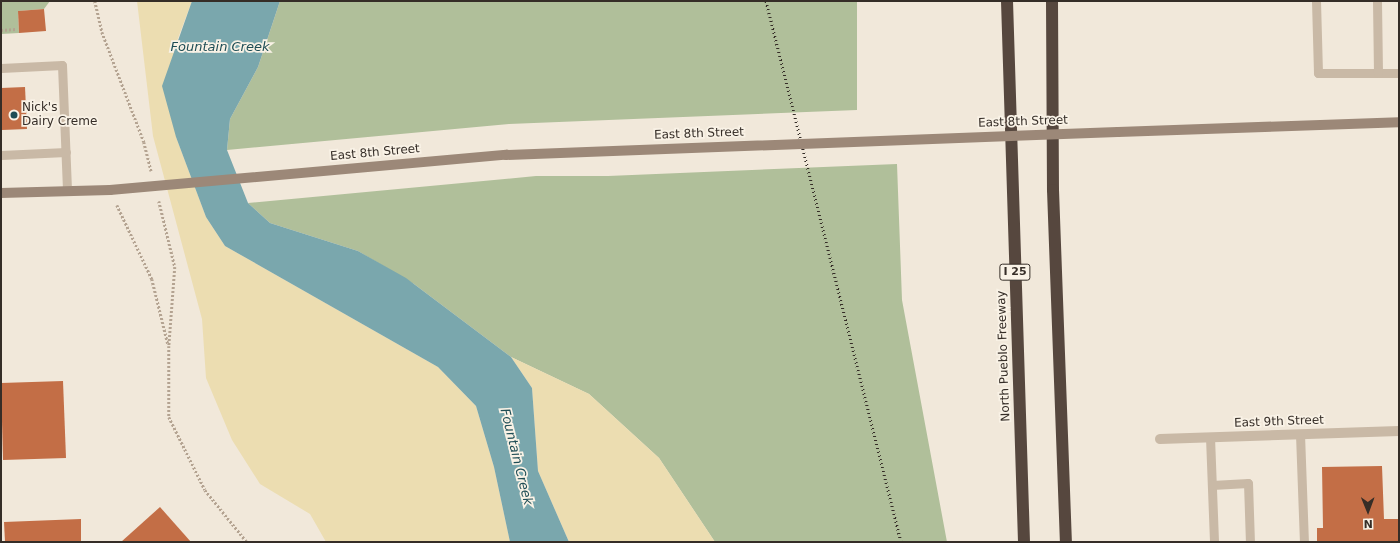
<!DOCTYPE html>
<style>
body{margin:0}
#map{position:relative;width:1400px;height:543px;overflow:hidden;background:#f1e8da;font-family:"DejaVu Sans",sans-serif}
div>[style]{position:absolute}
.green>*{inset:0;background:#b0bf9a}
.sand>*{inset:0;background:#ecddb1}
.water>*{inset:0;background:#7aa7ad}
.building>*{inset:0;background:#c36e46}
.path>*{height:2.5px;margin-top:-1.25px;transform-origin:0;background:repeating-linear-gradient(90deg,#b4a391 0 2px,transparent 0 4px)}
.lane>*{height:9px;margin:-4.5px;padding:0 4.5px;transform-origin:4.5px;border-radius:4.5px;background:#c9b9a6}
.street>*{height:10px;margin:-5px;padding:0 5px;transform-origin:5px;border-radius:5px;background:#c9b9a6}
.secondary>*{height:10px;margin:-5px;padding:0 5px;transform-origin:5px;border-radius:5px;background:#9c8878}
.highway>*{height:12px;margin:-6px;padding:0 6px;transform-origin:6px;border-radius:6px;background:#56473e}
.rail>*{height:3px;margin-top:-1.5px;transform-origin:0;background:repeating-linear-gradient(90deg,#352d27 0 1px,transparent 0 4px)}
.secondary-bridge>*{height:10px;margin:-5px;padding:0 5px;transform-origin:5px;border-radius:5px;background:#9c8878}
.dots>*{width:11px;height:11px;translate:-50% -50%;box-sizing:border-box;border:2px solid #f9f2e6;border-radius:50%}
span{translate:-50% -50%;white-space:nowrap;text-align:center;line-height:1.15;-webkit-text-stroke:3.5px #f9f2e6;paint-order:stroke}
.shield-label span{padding:1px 3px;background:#f9f2e6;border:1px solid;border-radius:3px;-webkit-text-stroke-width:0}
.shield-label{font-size:11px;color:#352d27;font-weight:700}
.poi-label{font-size:12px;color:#352d27}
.left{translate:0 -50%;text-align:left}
.street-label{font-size:12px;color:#352d27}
.water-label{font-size:13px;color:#1e4d55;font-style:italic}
.frame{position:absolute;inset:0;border:2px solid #352d27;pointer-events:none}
.north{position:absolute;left:1348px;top:491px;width:40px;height:40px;-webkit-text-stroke:3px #f9f2e6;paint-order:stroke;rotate:179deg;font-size:11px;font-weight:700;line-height:16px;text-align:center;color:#352d27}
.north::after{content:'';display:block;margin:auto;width:14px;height:18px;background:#352d27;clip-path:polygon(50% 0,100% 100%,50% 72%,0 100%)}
</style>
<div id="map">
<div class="green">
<div style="clip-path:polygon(1px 1px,50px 1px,44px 9px,18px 11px,19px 33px,1px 34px)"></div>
<div style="clip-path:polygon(280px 1px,857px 1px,857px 110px,509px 124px,227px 150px,230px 119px,258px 67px)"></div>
<div style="clip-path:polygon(897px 164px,902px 300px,947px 542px,715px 542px,659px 458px,589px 394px,511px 357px,414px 284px,358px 251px,270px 223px,248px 203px,536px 176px,608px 176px)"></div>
</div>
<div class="sand">
<div style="clip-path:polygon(137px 1px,192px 1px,174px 49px,176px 137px,206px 217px,225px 246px,438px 367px,476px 406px,494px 467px,510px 542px,326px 542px,310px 514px,260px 484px,232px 440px,206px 378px,202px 319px,153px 136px)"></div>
<div style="clip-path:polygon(511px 357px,589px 394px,659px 458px,715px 542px,569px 542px,538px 471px,532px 388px)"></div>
</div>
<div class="water">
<div style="clip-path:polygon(192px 1px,280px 1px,258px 67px,230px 119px,227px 150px,248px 203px,270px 223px,358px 251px,406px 278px,511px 357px,532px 388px,538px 471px,569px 542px,510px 542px,494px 467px,476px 406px,438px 367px,225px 246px,206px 217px,176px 137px,162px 86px)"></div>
</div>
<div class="building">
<div style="clip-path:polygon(44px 9px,46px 31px,19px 33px,18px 11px)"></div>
<div style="clip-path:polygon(25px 87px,27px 129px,2px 130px,1px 88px)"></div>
<div style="clip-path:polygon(63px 381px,66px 458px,3px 460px,1px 383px)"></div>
<div style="clip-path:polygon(1382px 466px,1384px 519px,1399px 519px,1399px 542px,1317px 542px,1317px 528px,1323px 528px,1322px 467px)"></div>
<div style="clip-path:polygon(160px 507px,191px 542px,121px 542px)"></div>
<div style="clip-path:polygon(81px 519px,81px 542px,5px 542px,4px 522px)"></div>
</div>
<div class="path">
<div style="left:95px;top:1px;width:32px;rotate:77deg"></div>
<div style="left:102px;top:32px;width:118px;rotate:69.1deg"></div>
<div style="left:144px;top:142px;width:30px;rotate:76deg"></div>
<div style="left:1px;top:30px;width:15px;rotate:-4deg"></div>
<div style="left:159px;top:201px;width:68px;rotate:76.4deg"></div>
<div style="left:175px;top:267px;width:79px;rotate:94.3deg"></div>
<div style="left:169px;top:346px;width:71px;rotate:90deg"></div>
<div style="left:169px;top:417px;width:81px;rotate:63.7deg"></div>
<div style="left:205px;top:490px;width:67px;rotate:51.1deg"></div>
<div style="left:117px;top:205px;width:82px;rotate:64.7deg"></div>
<div style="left:152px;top:279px;width:67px;rotate:76.2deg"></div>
</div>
<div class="lane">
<div style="left:1316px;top:1px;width:72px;rotate:88.4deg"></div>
<div style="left:1318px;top:73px;width:81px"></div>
<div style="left:1377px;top:1px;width:72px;rotate:89.2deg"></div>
<div style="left:1px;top:68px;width:61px;rotate:-2.8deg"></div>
<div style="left:62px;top:65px;width:126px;rotate:87.7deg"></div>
<div style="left:1px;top:155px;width:65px;rotate:-2.6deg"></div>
<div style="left:1300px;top:434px;width:108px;rotate:87.9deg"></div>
<div style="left:1210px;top:437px;width:105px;rotate:87.8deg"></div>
<div style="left:1212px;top:485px;width:36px;rotate:-3deg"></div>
<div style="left:1248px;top:483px;width:59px;rotate:88.1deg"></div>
</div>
<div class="street">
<div style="left:1160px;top:439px;width:239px;rotate:-1.9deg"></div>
</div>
<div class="secondary">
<div style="left:1118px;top:132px;width:281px;rotate:-2deg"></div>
<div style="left:1px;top:193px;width:109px;rotate:-1.6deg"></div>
</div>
<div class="highway">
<div style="left:1007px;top:1px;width:541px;rotate:88.2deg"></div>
<div style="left:1052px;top:1px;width:189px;rotate:89.7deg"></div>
<div style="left:1053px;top:190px;width:352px;rotate:87.9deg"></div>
</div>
<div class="rail">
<div style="left:766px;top:1px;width:558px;rotate:75.99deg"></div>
</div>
<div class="secondary-bridge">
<div style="left:110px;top:190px;width:398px;rotate:-5.1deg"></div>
<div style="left:506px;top:155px;width:612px;rotate:-2.15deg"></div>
</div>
<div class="dots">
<div style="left:14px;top:115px;background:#1e4d55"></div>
</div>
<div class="shield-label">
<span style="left:1015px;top:272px">I 25</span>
</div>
<div class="poi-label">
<span class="left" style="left:22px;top:115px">Nick's<br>Dairy Creme</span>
</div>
<div class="street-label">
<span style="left:1023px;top:122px;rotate:-2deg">East 8th Street</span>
<span style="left:699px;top:134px;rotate:-2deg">East 8th Street</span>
<span style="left:375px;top:153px;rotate:-5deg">East 8th Street</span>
<span style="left:1004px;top:356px;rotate:-92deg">North Pueblo Freeway</span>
<span style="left:1279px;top:422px;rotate:-2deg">East 9th Street</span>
</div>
<div class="water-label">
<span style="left:220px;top:47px">Fountain Creek</span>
<span style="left:516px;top:457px;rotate:76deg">Fountain Creek</span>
</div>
<div class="frame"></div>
<div class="north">N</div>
</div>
